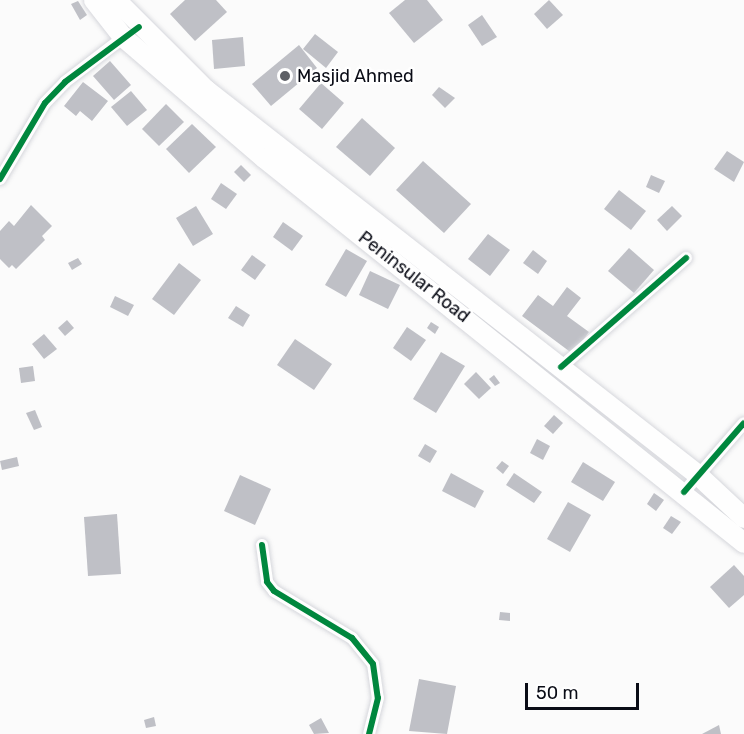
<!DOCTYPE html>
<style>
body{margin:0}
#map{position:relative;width:744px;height:734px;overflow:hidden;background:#fbfbfb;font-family:Rubik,sans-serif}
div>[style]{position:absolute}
.building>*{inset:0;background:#bfc0c6}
.roads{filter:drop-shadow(0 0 2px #d6d7dc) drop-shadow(0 0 2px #d6d7dc)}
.minor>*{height:12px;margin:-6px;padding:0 6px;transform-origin:6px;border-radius:6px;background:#fefefe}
.primary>*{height:20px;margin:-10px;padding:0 10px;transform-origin:10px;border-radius:10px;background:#fefefe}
.cycleway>*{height:6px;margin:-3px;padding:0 3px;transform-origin:3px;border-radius:3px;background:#00873e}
.dots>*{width:16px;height:16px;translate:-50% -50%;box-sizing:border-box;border:3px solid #fff;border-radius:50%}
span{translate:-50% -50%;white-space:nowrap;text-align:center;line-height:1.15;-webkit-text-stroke:5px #fff;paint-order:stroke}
.poi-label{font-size:18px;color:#0a0c16}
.left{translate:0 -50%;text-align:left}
.street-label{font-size:18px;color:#0a0c16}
.scale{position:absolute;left:525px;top:683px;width:114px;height:27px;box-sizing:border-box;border:3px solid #0a0c16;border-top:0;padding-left:8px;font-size:18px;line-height:21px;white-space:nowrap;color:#0a0c16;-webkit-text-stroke:4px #fff;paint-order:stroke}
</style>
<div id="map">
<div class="building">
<div style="clip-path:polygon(185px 0,216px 0,227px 12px,195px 41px,170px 14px)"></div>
<div style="clip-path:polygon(405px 0,427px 0,443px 20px,414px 43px,389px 13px)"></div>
<div style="clip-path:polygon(549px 0,563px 15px,547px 29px,534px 14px)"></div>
<div style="clip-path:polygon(78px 1px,87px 15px,80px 20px,71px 4px)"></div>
<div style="clip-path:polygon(482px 15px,497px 37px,482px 46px,468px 25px)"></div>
<div style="clip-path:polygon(315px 34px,338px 52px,326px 68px,303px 49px)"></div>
<div style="clip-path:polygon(243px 37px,245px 66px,214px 69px,212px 40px)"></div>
<div style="clip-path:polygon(299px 45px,317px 68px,271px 106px,252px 84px)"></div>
<div style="clip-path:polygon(110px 61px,131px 85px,114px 100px,93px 76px)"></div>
<div style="clip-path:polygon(83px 82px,108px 101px,92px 121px,80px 111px,76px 116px,64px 106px)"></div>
<div style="clip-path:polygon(321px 83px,344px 103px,322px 129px,299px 109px)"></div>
<div style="clip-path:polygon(439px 87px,455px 98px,445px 108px,432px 95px)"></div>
<div style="clip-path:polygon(131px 91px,147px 110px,127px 126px,111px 107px)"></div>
<div style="clip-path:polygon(166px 104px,184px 122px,159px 146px,142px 129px)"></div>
<div style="clip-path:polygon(362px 118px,395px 148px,370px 176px,336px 147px)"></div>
<div style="clip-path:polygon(192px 124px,216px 147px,189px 173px,166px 149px)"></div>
<div style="clip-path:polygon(727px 151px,744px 162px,734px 182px,714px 169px)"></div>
<div style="clip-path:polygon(423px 161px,471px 204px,444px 233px,396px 190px)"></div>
<div style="clip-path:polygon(241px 165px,251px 175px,244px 182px,234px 172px)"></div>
<div style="clip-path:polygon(651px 175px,665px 181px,659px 193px,646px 187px)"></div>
<div style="clip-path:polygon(221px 183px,237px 194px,226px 209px,211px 199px)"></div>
<div style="clip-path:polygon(619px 190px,646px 211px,631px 230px,604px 209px)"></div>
<div style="clip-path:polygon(31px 205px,52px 226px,42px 236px,45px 240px,16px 269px,12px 265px,9px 268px,0 259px,0 231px,9px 221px,14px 226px)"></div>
<div style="clip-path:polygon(196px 206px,213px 234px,193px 246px,176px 218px)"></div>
<div style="clip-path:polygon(672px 206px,682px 216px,667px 231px,657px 220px)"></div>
<div style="clip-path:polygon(283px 222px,303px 236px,292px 251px,273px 237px)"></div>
<div style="clip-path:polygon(488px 234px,510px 250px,490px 276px,468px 259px)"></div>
<div style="clip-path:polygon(629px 248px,654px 270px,634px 293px,608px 271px)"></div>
<div style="clip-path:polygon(346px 249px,367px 261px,346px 297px,325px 285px)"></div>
<div style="clip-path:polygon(533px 250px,547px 261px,538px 274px,523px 263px)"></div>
<div style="clip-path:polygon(252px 255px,266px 265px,255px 280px,241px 270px)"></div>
<div style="clip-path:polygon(78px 258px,82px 264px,72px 270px,68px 263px)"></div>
<div style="clip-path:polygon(179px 263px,201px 280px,174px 315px,152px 299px)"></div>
<div style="clip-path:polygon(370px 271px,400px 285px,388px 309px,359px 295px)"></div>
<div style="clip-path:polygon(567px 287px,581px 298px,567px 316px,589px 332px,573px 354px,522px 316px,538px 295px,553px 306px)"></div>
<div style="clip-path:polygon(115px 296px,134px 305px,128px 316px,110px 307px)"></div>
<div style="clip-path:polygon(236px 306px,250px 315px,243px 327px,228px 318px)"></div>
<div style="clip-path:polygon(67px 320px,74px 328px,65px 336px,58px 328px)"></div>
<div style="clip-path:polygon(431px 322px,439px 327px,435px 334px,427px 328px)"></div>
<div style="clip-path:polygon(407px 327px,426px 340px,411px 361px,393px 348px)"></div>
<div style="clip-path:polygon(44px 334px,57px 349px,44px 359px,32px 344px)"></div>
<div style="clip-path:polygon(295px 339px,332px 364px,314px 390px,277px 365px)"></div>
<div style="clip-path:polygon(441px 352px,465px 366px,436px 413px,413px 399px)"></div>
<div style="clip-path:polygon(33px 366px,35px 381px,21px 383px,19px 368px)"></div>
<div style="clip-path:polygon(476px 372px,491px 388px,479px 399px,464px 384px)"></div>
<div style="clip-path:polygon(494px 375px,500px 383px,495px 386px,489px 379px)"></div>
<div style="clip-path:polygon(35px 410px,42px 427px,34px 430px,26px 413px)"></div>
<div style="clip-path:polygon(554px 415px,563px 423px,553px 434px,544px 426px)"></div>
<div style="clip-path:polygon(537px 439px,550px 446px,543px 460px,530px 453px)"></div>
<div style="clip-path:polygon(425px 444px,437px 451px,430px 463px,418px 456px)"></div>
<div style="clip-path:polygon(17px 457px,19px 466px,2px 470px,0 461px)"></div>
<div style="clip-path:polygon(502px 461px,509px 466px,503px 474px,496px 468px)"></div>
<div style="clip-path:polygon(583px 462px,615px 482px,603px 501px,571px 482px)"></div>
<div style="clip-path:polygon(451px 473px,484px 491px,475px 508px,442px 491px)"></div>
<div style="clip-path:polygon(514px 473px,542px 492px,534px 503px,506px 485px)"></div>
<div style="clip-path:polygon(240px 475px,271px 489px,255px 525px,224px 511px)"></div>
<div style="clip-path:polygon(654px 493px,664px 500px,656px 511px,647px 504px)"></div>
<div style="clip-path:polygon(568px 502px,591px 515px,570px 552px,547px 539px)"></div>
<div style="clip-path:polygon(117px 514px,121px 574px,88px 576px,84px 517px)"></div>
<div style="clip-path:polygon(671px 516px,681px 522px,672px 534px,663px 528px)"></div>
<div style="clip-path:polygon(734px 565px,744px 576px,744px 595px,729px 608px,710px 587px)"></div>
<div style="clip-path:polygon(500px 612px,510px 613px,510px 621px,499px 620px)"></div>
<div style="clip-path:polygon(419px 679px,456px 686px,447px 734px,409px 731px)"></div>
<div style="clip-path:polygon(154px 717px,156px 726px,146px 728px,144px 720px)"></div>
<div style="clip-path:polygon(321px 718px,329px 733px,314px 734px,309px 725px)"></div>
<div style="clip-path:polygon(719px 725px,721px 734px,702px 734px)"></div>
</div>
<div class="roads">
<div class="minor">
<div style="left:0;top:179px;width:88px;rotate:-59.4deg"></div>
<div style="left:45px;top:103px;width:29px;rotate:-46deg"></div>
<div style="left:65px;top:82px;width:79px;rotate:-37.3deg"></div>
<div style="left:561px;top:367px;width:166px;rotate:-41.1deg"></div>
<div style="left:684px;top:492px;width:91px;rotate:-49deg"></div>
<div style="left:262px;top:545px;width:37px;rotate:82deg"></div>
<div style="left:267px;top:582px;width:11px;rotate:52deg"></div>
<div style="left:274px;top:591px;width:91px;rotate:31.1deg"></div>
<div style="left:352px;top:638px;width:33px;rotate:51deg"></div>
<div style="left:373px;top:664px;width:34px;rotate:82deg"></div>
<div style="left:378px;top:698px;width:37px;rotate:104deg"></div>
</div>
<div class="primary">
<div style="left:94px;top:0;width:47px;rotate:51.9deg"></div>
<div style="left:123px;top:37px;width:186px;rotate:40.6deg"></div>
<div style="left:264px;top:158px;width:615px;rotate:38.73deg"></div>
<div style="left:116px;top:0;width:127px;rotate:45deg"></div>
<div style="left:206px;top:90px;width:625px;rotate:38.04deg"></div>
<div style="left:698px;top:475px;width:63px;rotate:43.1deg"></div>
</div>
</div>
<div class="cycleway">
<div style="left:0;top:179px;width:88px;rotate:-59.4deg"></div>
<div style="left:45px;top:103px;width:29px;rotate:-46deg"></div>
<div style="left:65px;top:82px;width:92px;rotate:-36.6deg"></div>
<div style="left:561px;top:367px;width:166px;rotate:-41.1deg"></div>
<div style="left:684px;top:492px;width:91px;rotate:-49deg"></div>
<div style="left:262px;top:545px;width:37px;rotate:82deg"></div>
<div style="left:267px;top:582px;width:11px;rotate:52deg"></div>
<div style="left:274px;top:591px;width:91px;rotate:31.1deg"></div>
<div style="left:352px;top:638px;width:33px;rotate:51deg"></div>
<div style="left:373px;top:664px;width:34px;rotate:82deg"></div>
<div style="left:378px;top:698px;width:37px;rotate:104deg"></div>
</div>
<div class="dots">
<div style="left:285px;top:76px;background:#5e6066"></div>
</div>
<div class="poi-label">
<span class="left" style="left:297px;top:76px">Masjid Ahmed</span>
</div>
<div class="street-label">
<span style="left:414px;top:277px;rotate:38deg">Peninsular Road</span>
</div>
<div class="scale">50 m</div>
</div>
